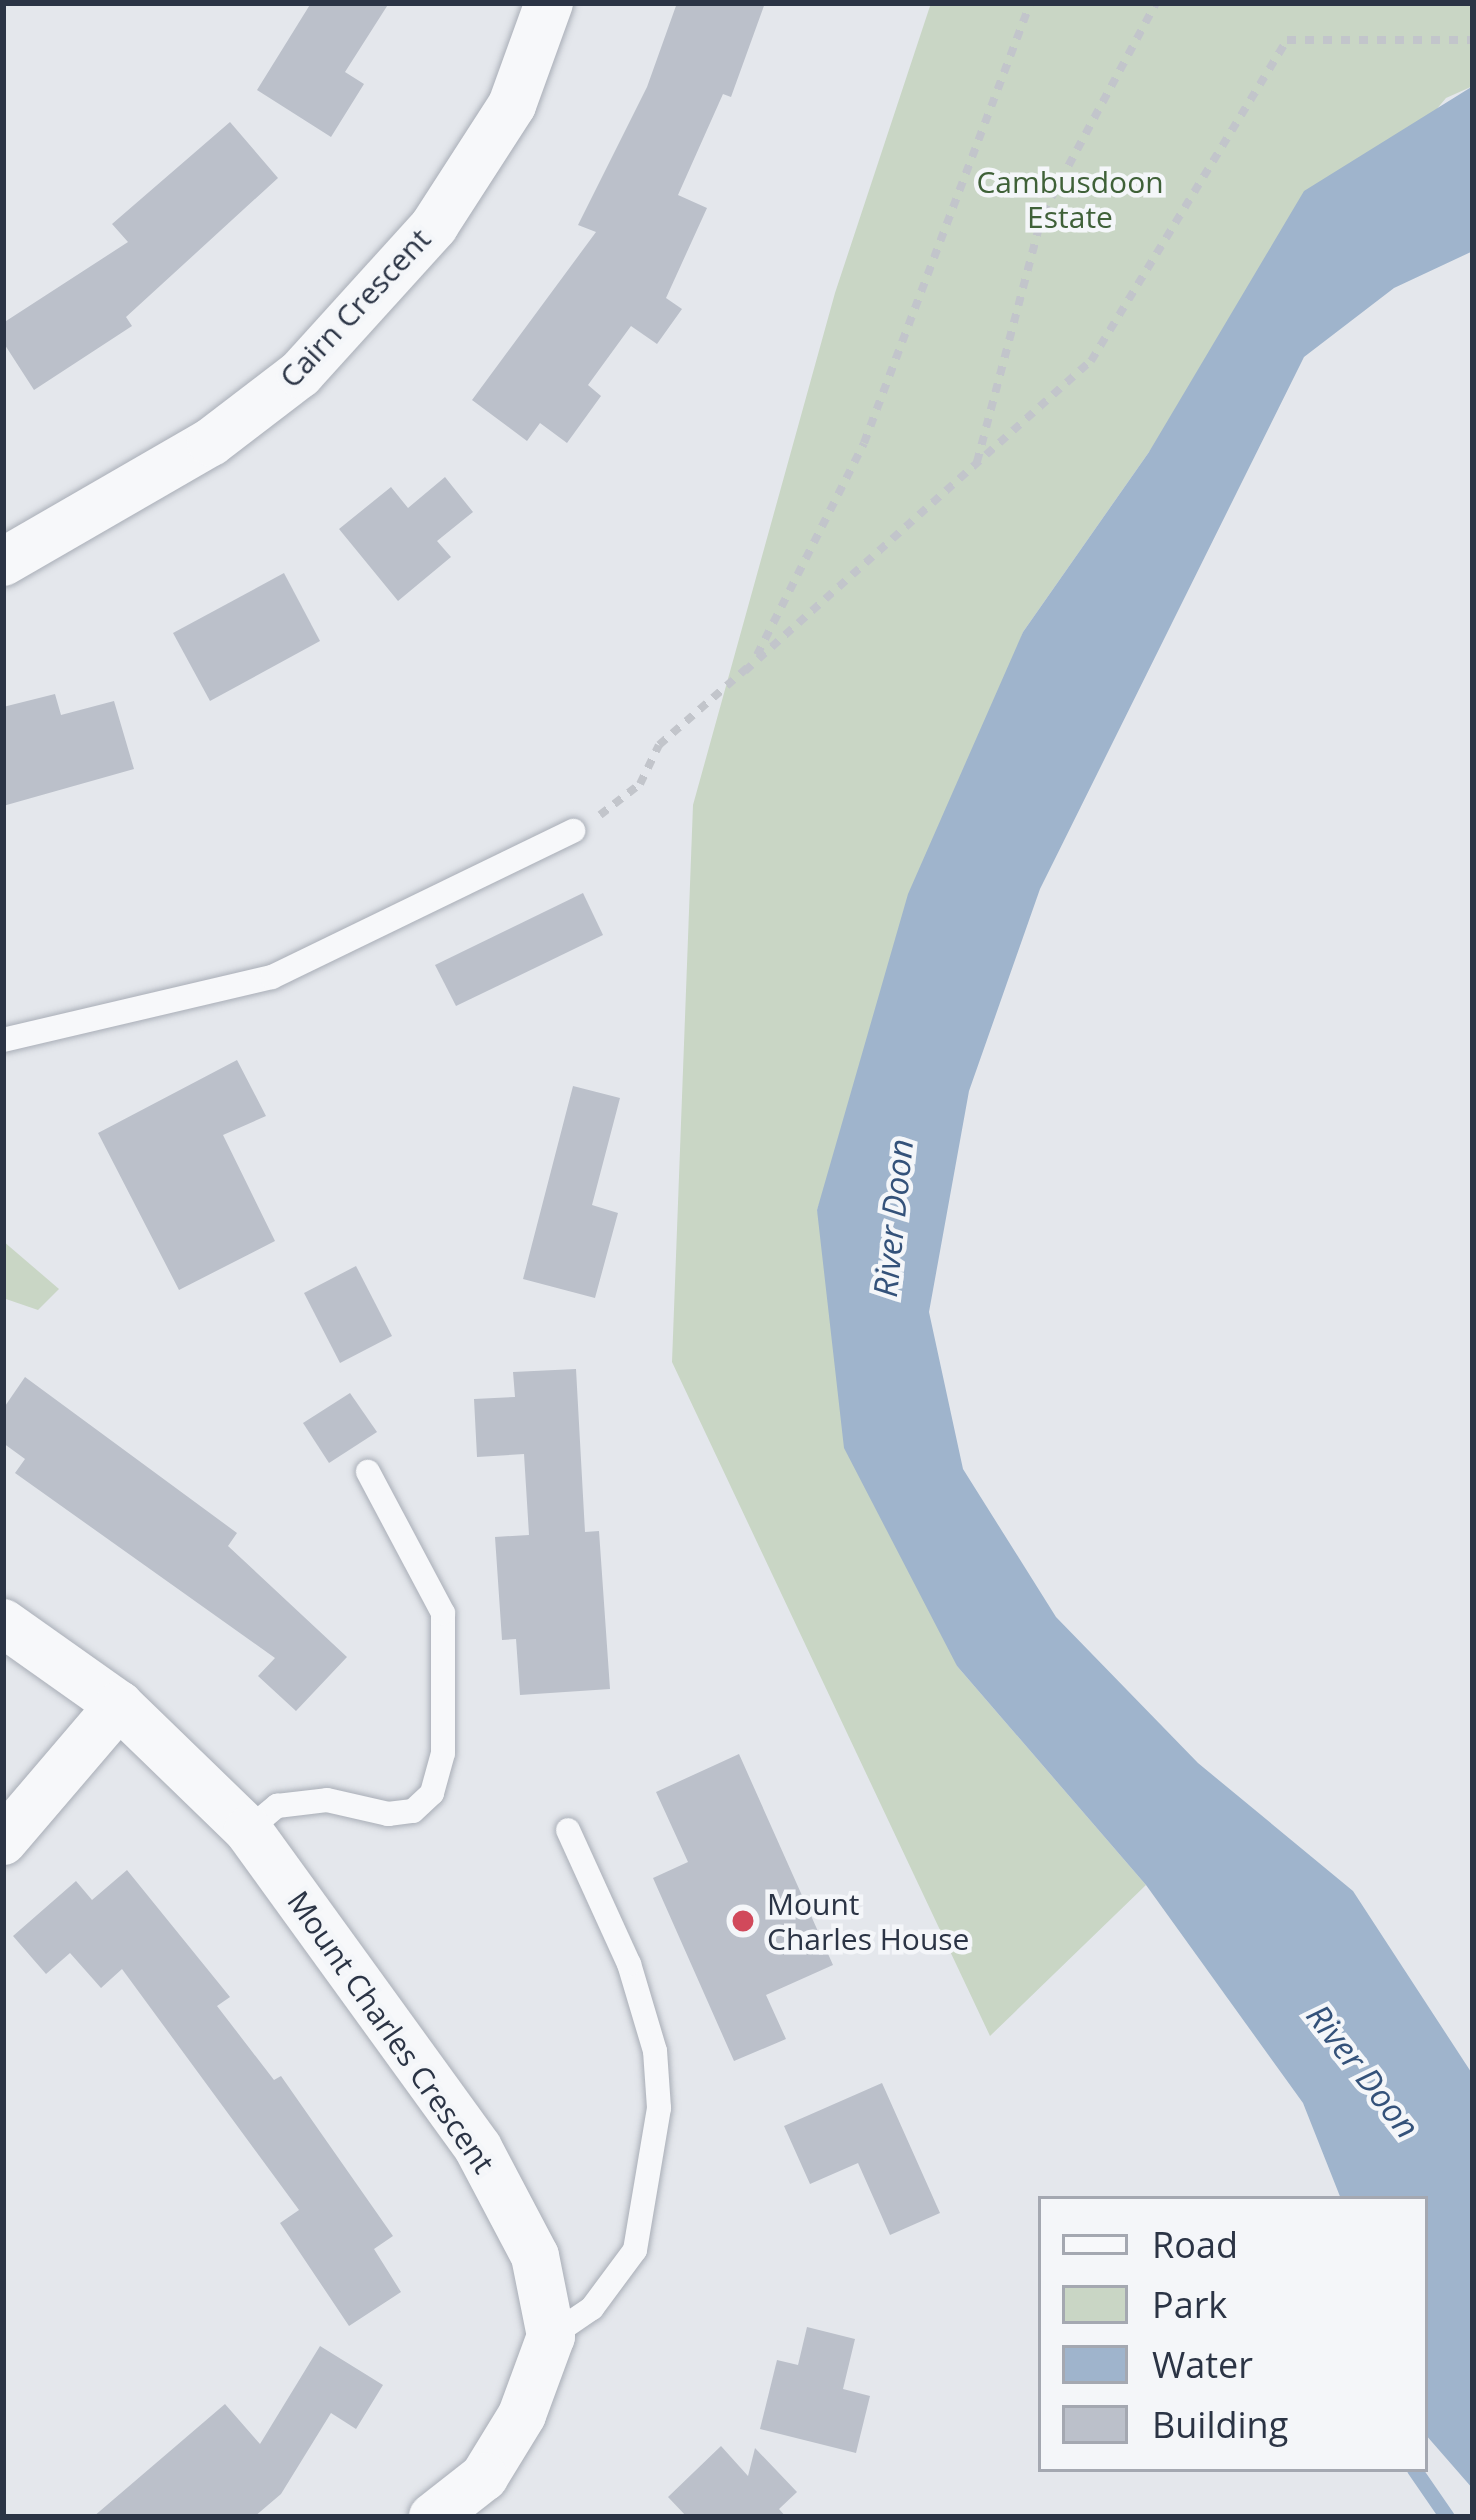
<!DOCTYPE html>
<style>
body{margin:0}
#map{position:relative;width:1476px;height:2520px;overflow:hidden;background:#e4e7ec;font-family:"Open Sans",sans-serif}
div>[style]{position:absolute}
.green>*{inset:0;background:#c9d6c5}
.water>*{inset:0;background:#9fb4cc}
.stream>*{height:15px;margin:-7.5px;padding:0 7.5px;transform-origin:7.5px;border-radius:7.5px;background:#9fb4cc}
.building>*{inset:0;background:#bbc0ca}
.path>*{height:8px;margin-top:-4px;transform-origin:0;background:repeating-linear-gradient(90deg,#c2c5cb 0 9px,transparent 0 18px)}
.roads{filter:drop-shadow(0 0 3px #a9aeb7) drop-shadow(0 0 3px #a9aeb7)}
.service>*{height:24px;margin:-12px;padding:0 12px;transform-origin:12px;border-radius:12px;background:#f7f8fa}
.minor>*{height:48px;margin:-24px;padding:0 24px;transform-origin:24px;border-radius:24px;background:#f7f8fa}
.dots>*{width:33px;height:33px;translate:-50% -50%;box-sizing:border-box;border:6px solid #f4f6f9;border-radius:50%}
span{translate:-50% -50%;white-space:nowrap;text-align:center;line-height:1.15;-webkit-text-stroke:9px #f4f6f9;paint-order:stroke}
.park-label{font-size:30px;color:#3f6138}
.street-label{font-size:30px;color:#2b3445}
.poi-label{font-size:30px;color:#2b3445}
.left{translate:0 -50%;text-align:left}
.water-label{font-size:33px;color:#34527a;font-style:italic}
.frame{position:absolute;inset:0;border:6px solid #2b3445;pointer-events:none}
.legend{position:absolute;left:1038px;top:2196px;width:390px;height:276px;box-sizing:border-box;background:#f4f6f9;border:3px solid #a4a8b1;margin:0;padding:15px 21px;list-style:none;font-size:36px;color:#2b3445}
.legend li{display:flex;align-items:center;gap:24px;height:60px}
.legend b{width:60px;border:3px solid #a4a8b1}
</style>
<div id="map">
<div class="green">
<div style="clip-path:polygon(931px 3px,1473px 3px,1473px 86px,1446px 98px,1149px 452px,1023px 632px,817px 1210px,957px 1666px,1146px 1885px,990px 2036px,672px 1362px,693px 805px,835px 293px)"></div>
<div style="clip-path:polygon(3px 1241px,59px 1289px,38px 1310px,3px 1298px)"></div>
</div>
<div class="water">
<div style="clip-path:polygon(1473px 86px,1473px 251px,1394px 288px,1304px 357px,1040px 889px,969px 1091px,929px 1312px,963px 1469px,1056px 1617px,1198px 1763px,1353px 1891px,1473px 2075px,1473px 2489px,1425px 2434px,1425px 2199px,1341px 2199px,1303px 2103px,1146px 1885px,957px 1666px,844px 1448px,817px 1210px,908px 894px,1023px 632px,1149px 452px,1304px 191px)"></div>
</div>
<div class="stream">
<div style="left:1414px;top:2469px;width:58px;rotate:55.5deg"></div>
</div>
<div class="building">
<div style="clip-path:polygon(311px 3px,389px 3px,345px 72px,364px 84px,331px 137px,257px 90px)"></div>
<div style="clip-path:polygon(677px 3px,765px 3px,731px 97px,723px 94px,678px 195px,707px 208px,666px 298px,682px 309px,657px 344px,631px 326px,588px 385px,601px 396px,567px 443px,540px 423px,527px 441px,472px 400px,596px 232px,578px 225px,647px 87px)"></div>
<div style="clip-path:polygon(230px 122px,278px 178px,126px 317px,132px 326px,34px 390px,3px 342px,3px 323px,128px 242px,112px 224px)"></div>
<div style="clip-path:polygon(445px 477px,473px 512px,437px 541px,451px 557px,398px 601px,339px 529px,391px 487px,408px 508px)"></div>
<div style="clip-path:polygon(284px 573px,320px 641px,210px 701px,173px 633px)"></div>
<div style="clip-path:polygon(55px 694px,61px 715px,114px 701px,134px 769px,3px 806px,3px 707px)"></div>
<div style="clip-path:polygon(583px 893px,603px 935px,456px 1006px,435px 965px)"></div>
<div style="clip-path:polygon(237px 1060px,266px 1116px,223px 1135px,275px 1241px,179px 1290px,98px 1133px)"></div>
<div style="clip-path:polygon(573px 1086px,620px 1098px,592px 1205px,618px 1213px,595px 1298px,523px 1279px)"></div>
<div style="clip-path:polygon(356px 1266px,392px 1336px,340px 1363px,304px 1293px)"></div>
<div style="clip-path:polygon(576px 1369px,585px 1532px,599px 1531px,610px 1689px,520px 1695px,516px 1639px,502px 1640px,495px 1537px,529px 1535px,524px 1454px,477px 1457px,474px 1399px,515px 1397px,513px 1372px)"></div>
<div style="clip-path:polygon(25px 1377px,237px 1533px,228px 1546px,347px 1657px,296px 1711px,258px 1676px,275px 1658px,15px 1473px,25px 1459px,3px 1443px,3px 1409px)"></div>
<div style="clip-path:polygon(350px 1393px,377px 1432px,329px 1463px,303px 1423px)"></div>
<div style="clip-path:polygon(739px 1754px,833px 1965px,766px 1995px,786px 2039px,734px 2061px,653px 1878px,688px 1862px,656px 1792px)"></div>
<div style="clip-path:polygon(127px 1870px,230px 1997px,217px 2006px,274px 2080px,281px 2076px,393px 2236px,374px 2249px,401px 2292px,349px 2326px,280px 2223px,299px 2210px,122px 1969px,101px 1988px,70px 1953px,46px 1974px,13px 1936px,76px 1881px,92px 1900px)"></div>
<div style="clip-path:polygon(882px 2083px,940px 2213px,890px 2235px,858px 2163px,810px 2184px,784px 2126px)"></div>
<div style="clip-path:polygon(807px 2327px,855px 2339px,843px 2389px,870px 2396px,856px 2453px,760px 2429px,777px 2360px,798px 2365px)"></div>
<div style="clip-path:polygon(320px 2346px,383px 2385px,356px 2429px,331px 2413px,281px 2494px,254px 2517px,93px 2517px,225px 2404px,260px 2444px)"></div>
<div style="clip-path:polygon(721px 2446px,748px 2476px,755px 2448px,797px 2492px,779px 2509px,786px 2517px,687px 2517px,668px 2497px)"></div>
</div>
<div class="path">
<div style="left:977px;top:462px;width:258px;rotate:-75.2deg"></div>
<div style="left:1043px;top:213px;width:238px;rotate:-61.7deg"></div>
<div style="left:757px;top:655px;width:237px;rotate:-63.2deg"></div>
<div style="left:864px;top:443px;width:470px;rotate:-69.3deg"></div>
<div style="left:745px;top:671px;width:465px;rotate:-41.9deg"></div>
<div style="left:1091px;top:361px;width:376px;rotate:-58.6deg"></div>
<div style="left:1287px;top:40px;width:186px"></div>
<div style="left:600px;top:815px;width:51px;rotate:-37.8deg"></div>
<div style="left:640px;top:784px;width:43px;rotate:-64deg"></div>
<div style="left:659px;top:745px;width:118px;rotate:-41.2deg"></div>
</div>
<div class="roads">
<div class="service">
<div style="left:3px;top:1040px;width:276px;rotate:-13.2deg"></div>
<div style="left:272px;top:977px;width:335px;rotate:-25.9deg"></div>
<div style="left:248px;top:1830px;width:38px;rotate:-40deg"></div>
<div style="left:277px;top:1806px;width:50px;rotate:-6.8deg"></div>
<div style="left:327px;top:1800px;width:63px;rotate:12.9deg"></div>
<div style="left:388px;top:1814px;width:25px;rotate:-7deg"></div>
<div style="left:413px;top:1811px;width:26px;rotate:-43deg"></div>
<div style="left:432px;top:1793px;width:41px;rotate:-74.6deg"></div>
<div style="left:443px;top:1753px;width:140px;rotate:-90deg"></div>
<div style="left:443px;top:1613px;width:160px;rotate:-118deg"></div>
<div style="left:551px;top:2336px;width:50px;rotate:-34.3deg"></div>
<div style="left:592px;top:2308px;width:72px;rotate:-53.4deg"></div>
<div style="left:635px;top:2250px;width:144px;rotate:-80.4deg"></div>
<div style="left:659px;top:2108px;width:57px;rotate:-94deg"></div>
<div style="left:655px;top:2051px;width:91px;rotate:-106.6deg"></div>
<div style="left:629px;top:1964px;width:147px;rotate:-114.5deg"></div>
</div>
<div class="minor">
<div style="left:3px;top:562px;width:240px;rotate:-30deg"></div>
<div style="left:211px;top:442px;width:112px;rotate:-37.4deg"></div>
<div style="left:300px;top:374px;width:200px;rotate:-47.8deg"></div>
<div style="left:434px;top:226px;width:144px;rotate:-57.2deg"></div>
<div style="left:512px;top:105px;width:109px;rotate:-70.1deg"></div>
<div style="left:3px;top:1623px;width:142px;rotate:35.3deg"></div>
<div style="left:119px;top:1705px;width:180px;rotate:44.1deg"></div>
<div style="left:248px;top:1830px;width:392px;rotate:54.1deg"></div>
<div style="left:478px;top:2148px;width:122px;rotate:62.2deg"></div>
<div style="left:535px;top:2256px;width:82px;rotate:78.7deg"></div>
<div style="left:551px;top:2336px;width:84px;rotate:110.2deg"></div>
<div style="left:522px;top:2415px;width:73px;rotate:121.5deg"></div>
<div style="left:484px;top:2477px;width:65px;rotate:141.9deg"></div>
<div style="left:3px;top:1841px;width:179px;rotate:-49.5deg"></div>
</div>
</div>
<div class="dots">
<div style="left:743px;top:1921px;background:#d1495b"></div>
</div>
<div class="park-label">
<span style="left:1070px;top:199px">Cambusdoon<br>Estate</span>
</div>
<div class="street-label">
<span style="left:355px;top:308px;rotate:-47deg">Cairn Crescent</span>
<span style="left:391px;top:2032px;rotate:55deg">Mount Charles Crescent</span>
</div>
<div class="poi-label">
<span class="left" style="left:767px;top:1921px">Mount<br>Charles House</span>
</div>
<div class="water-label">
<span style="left:893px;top:1218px;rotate:-84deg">River Doon</span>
<span style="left:1363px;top:2071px;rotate:52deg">River Doon</span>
</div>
<div class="frame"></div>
<ul class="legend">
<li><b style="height:15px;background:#f7f8fa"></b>Road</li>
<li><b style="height:33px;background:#c9d6c5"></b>Park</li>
<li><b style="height:33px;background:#9fb4cc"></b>Water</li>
<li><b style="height:33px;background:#bbc0ca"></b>Building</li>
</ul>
</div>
